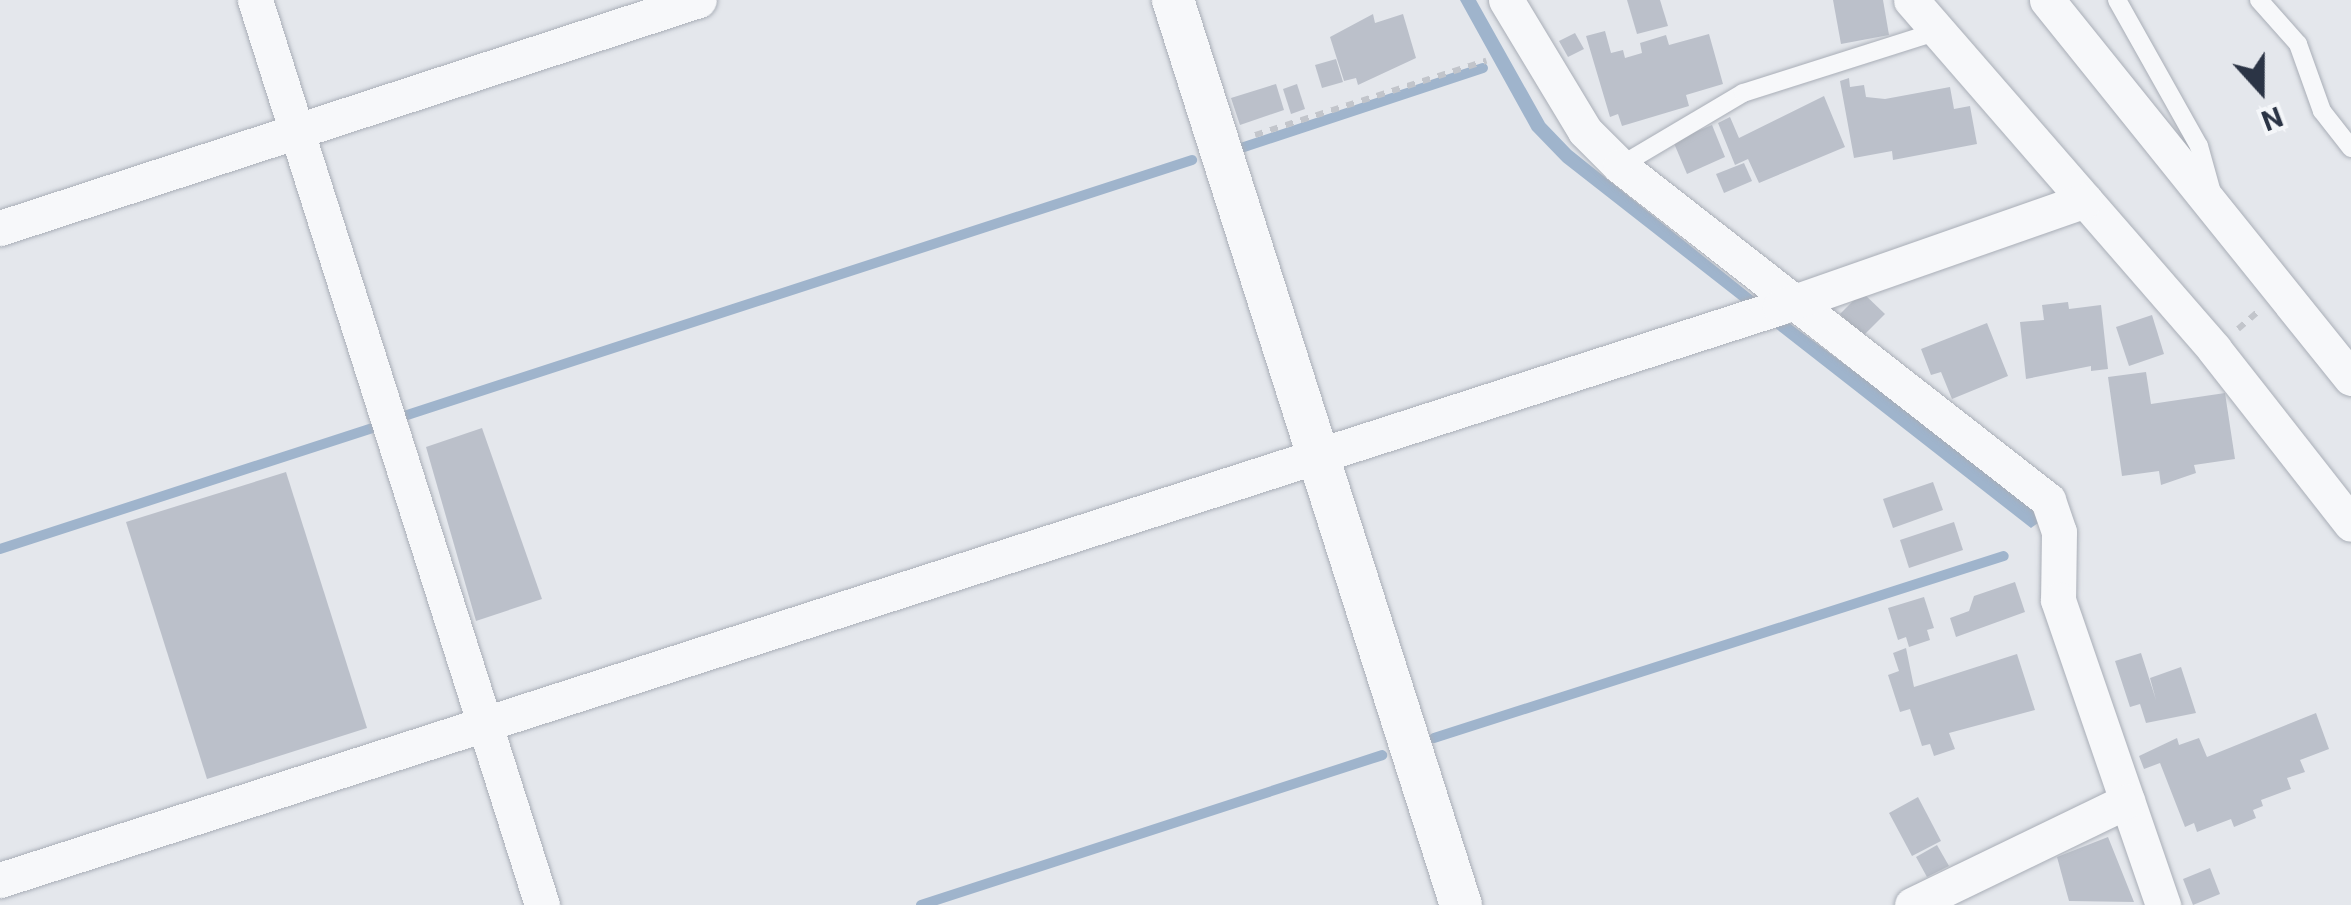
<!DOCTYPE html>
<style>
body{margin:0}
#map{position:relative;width:2351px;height:905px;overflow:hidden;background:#e4e7ec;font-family:Roboto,sans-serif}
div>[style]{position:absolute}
.water>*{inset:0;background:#9fb4cc}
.stream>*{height:10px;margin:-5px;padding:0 5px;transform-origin:5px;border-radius:5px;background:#9fb4cc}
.building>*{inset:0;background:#bbc0ca}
.path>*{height:6px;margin-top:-3px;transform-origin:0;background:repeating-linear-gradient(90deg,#c2c5cb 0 8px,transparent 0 16px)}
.roads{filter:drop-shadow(0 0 2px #a9aeb7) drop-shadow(0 0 2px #a9aeb7)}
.service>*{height:18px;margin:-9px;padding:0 9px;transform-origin:9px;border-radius:9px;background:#f7f8fa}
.minor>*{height:35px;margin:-17.5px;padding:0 17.5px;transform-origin:17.5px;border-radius:17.5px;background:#f7f8fa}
.tertiary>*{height:42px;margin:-21px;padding:0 21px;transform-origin:21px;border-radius:21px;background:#f7f8fa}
span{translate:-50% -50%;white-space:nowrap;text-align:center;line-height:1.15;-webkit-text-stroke:8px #f4f6f9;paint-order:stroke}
.north{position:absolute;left:2211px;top:40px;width:100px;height:100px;-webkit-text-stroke:8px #f4f6f9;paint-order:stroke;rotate:159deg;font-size:28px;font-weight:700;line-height:40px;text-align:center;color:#2b3445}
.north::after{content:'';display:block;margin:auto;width:35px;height:45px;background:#2b3445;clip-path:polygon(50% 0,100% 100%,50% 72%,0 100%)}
</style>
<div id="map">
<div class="water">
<div style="clip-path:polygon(1460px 0,1476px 0,1545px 123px,1571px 150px,1758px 300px,2041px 510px,2038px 523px,2031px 528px,1563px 162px,1532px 130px)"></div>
</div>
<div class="stream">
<div style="left:1238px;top:149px;width:258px;rotate:-18.3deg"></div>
<div style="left:398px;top:418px;width:835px;rotate:-18deg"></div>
<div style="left:0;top:549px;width:395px;rotate:-18deg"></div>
<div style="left:1434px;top:738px;width:598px;rotate:-17.71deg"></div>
<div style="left:921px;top:905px;width:485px;rotate:-18deg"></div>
</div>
<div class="building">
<div style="clip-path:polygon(1627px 0,1660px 0,1668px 26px,1637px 34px)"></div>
<div style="clip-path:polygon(1833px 0,1883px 0,1889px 35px,1841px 44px)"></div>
<div style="clip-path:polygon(1373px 14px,1375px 23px,1403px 14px,1416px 58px,1358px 85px,1356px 78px,1344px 81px,1330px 37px)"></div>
<div style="clip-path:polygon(1605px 31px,1611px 53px,1623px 50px,1625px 58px,1642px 53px,1640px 43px,1666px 35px,1669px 45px,1709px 34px,1723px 84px,1686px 95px,1689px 106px,1622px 126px,1618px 114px,1610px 117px,1586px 36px)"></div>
<div style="clip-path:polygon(1575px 33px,1584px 49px,1568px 57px,1559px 41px)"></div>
<div style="clip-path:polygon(1336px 59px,1343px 82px,1322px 88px,1315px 65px)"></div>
<div style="clip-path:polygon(1849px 78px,1850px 87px,1864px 85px,1866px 97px,1885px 99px,1950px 87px,1954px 109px,1970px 106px,1977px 144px,1893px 160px,1892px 151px,1854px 158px,1840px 81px)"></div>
<div style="clip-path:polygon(1276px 84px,1284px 110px,1240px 125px,1231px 98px)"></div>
<div style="clip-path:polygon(1297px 84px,1305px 109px,1291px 114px,1283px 89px)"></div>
<div style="clip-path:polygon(1824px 96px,1845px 147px,1759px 183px,1748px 159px,1735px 165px,1718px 123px,1730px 117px,1739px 138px)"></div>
<div style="clip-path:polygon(1712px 125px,1725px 157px,1687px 174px,1673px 141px)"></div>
<div style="clip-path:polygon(1744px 163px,1752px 181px,1724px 193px,1716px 174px)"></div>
<div style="clip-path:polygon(1862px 292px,1885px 314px,1863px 336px,1840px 314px)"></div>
<div style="clip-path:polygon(2068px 302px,2069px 309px,2101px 305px,2108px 369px,2091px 371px,2091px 366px,2026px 379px,2020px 322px,2044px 320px,2042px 305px)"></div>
<div style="clip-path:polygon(2152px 315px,2164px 354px,2129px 366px,2116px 327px)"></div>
<div style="clip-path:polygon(1987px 323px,2008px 376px,1952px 399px,1941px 372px,1931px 375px,1921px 349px)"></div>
<div style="clip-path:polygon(2146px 372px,2151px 404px,2225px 393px,2235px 459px,2194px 465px,2196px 473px,2161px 485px,2159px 471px,2122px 476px,2108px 377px)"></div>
<div style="clip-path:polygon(482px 428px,542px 599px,476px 621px,426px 447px)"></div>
<div style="clip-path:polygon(286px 472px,367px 728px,207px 779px,126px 522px)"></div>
<div style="clip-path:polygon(1933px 482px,1943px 510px,1893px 528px,1883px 499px)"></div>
<div style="clip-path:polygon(1954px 522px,1963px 550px,1909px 568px,1900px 540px)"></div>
<div style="clip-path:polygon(2015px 582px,2025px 612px,1956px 637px,1950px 618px,1969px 611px,1974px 596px)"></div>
<div style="clip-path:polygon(1924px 597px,1934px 628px,1927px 630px,1930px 640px,1909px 647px,1906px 637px,1898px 640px,1888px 608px)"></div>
<div style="clip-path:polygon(1906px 648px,1914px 687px,2017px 654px,2035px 710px,1949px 733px,1955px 749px,1934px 756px,1930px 744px,1922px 746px,1910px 709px,1900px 712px,1888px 675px,1899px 671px,1893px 653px)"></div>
<div style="clip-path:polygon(2141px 653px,2156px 700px,2150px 678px,2181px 667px,2196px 713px,2146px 723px,2140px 704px,2130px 707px,2115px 661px)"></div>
<div style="clip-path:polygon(2316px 713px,2329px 749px,2300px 760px,2305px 772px,2287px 778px,2291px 789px,2261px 800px,2263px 806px,2253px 810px,2256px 818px,2234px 827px,2231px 819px,2197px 832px,2194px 823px,2185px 827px,2160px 763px,2144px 769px,2139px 756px,2177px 738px,2179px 745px,2199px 738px,2207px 757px)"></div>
<div style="clip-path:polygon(1918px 797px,1941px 841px,1912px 856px,1889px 813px)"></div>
<div style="clip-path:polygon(2108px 837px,2134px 902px,2069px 901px,2057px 857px)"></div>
<div style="clip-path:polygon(1937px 845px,1949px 866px,1927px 877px,1916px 857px)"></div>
<div style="clip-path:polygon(2210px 868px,2220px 894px,2193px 905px,2183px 879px)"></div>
</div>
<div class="path">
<div style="left:1255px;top:135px;width:243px;rotate:-17.8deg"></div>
<div style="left:2238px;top:329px;width:28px;rotate:-41deg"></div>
</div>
<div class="roads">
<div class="service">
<div style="left:2117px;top:0;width:167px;rotate:60.7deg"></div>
<div style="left:2199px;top:146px;width:45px;rotate:74.4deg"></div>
<div style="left:2259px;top:0;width:59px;rotate:48.4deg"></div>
<div style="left:2298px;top:44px;width:71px;rotate:70.3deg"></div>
<div style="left:2322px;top:111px;width:47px;rotate:51.9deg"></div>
<div style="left:1620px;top:166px;width:143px;rotate:-30.7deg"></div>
<div style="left:1743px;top:93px;width:206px;rotate:-17.6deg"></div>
</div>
<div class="minor">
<div style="left:255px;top:0;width:949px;rotate:72.4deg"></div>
<div style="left:1506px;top:0;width:153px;rotate:58.9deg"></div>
<div style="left:1585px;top:131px;width:49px;rotate:45deg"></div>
<div style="left:1620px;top:166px;width:543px;rotate:37.97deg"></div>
<div style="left:2048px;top:500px;width:34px;rotate:71deg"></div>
<div style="left:2059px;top:532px;width:68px;rotate:90.8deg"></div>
<div style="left:2058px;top:600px;width:323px;rotate:71deg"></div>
<div style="left:1911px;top:0;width:462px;rotate:49deg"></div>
<div style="left:2214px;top:349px;width:222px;rotate:51.9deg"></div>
<div style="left:2047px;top:0;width:485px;rotate:51.2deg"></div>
<div style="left:0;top:228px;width:735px;rotate:-18.07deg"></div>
<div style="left:0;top:880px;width:1870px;rotate:-17.84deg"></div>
<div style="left:1780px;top:307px;width:323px;rotate:-19.3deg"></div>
<div style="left:1912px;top:905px;width:239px;rotate:-25.8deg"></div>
</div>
<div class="tertiary">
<div style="left:1173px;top:0;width:950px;rotate:72.35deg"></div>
</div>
</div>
<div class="north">N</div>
</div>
